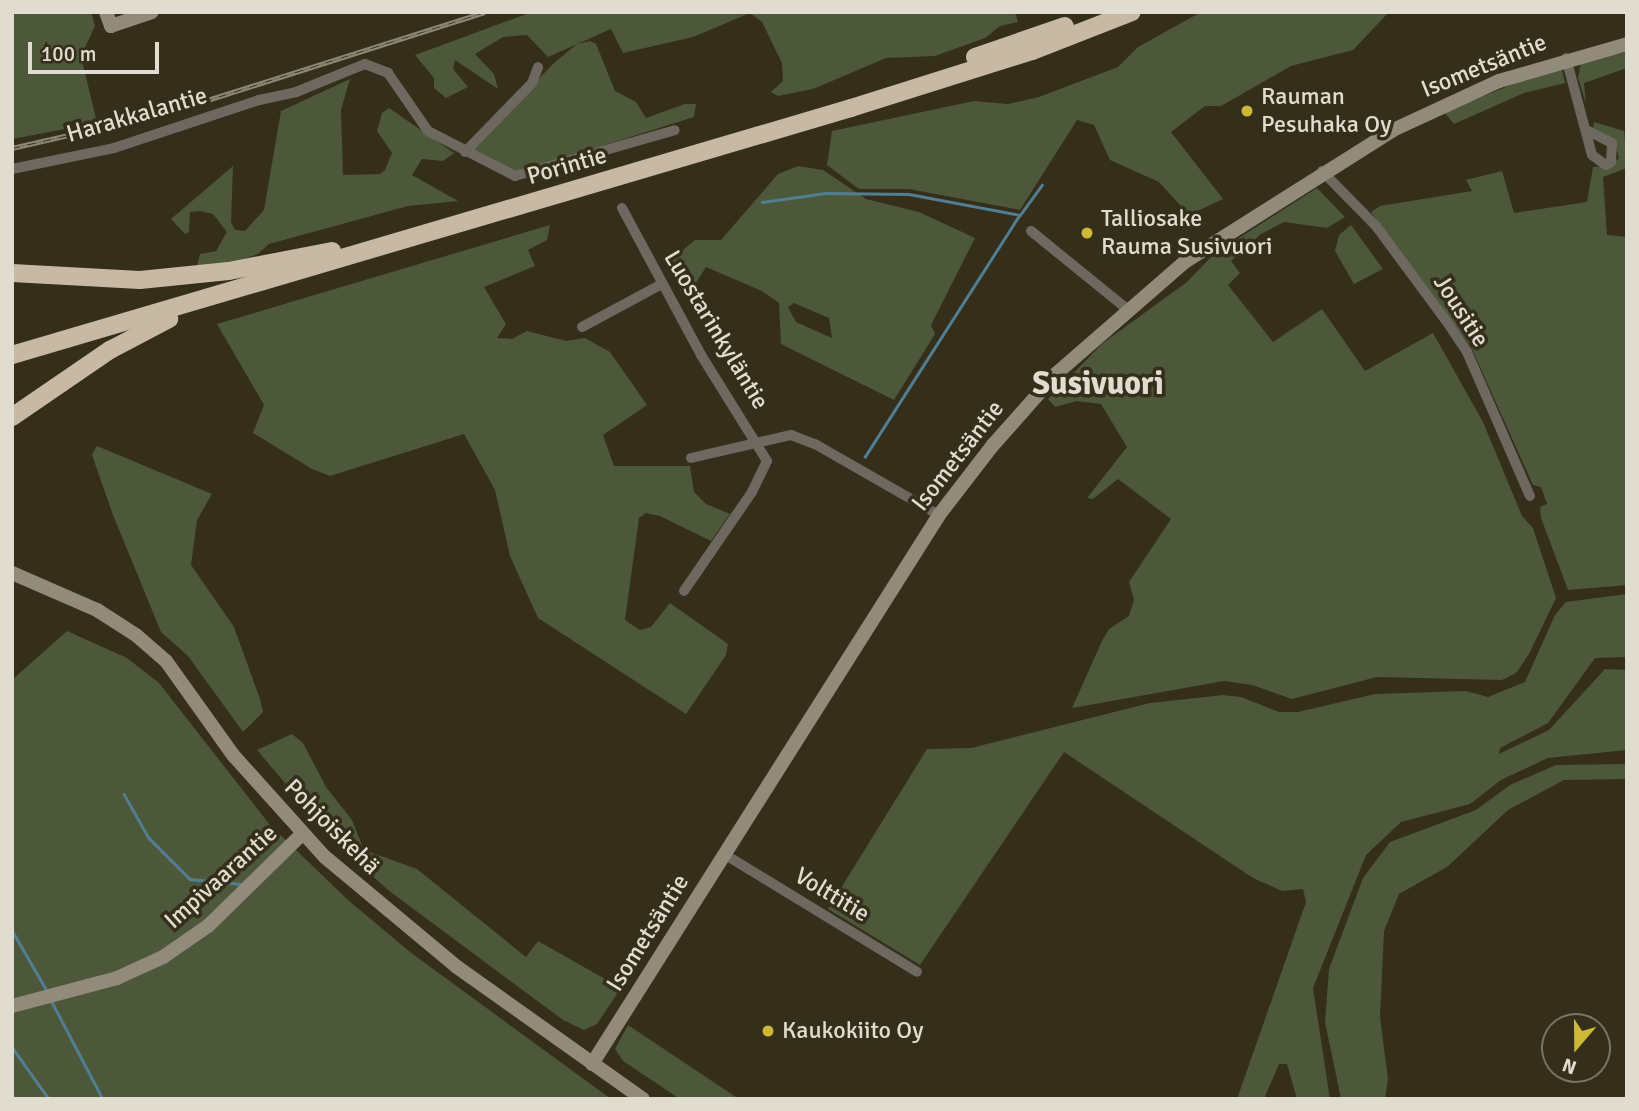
<!DOCTYPE html>
<meta charset="utf-8">
<style>
body{margin:0}
#map{position:relative;width:1639px;height:1111px;overflow:hidden;background:#342e1a;font-family:Signika,sans-serif}
div>[style]{position:absolute}
.green>*{inset:0;background:#4d583a}
.stream>*{height:2.5px;margin:-1.25px;padding:0 1.25px;transform-origin:1.25px;border-radius:1.25px;background:#517e91}
.street>*{height:10px;margin:-5px;padding:0 5px;transform-origin:5px;border-radius:5px;background:#6e6960}
.secondary>*{height:14px;margin:-7px;padding:0 7px;transform-origin:7px;border-radius:7px;background:#928a7b}
.highway>*{height:18px;margin:-9px;padding:0 9px;transform-origin:9px;border-radius:9px;background:#c7b9a3}
.rail>*{height:5px;margin-top:-2.5px;transform-origin:0;background:repeating-linear-gradient(90deg,#342e1a 0 8px,#8c8777 0 16px);box-sizing:border-box;border-block:2px solid #8c8777}
.dots>*{width:19px;height:19px;translate:-50% -50%;box-sizing:border-box;border:4px solid #342e1a;border-radius:50%}
span{translate:-50% -50%;white-space:nowrap;text-align:center;line-height:1.15;-webkit-text-stroke:7px #342e1a;paint-order:stroke}
.street-label{font-size:24px;color:#e0dcd0}
.poi-label{font-size:24px;color:#e0dcd0}
.left{translate:0 -50%;text-align:left}
.district-label{font-size:32px;color:#e0dcd0;font-weight:700}
.frame{position:absolute;inset:0;border:14px solid #e0dcd0;pointer-events:none}
.north{position:absolute;left:1541px;top:1013px;width:70px;height:70px;box-sizing:border-box;background:#342e1a;border:2px solid #797463;border-radius:50%;rotate:200deg;font-size:19px;font-weight:700;line-height:28px;text-align:center;color:#e0dcd0}
.north::after{content:'';display:block;margin:auto;width:24px;height:32px;background:#ceb837;clip-path:polygon(50% 0,100% 100%,50% 72%,0 100%)}
.scale{position:absolute;left:28px;top:42px;width:131px;height:32px;box-sizing:border-box;border:4px solid #e0dcd0;border-top:0;padding-left:9px;font-size:21px;line-height:24px;white-space:nowrap;color:#e0dcd0;-webkit-text-stroke:5px #342e1a;paint-order:stroke}
</style>
<div id="map">
<div class="green">
<div style="clip-path:polygon(12px 12px,91px 12px,95px 26px,81px 56px,97px 123px,12px 139px)"></div>
<div style="clip-path:polygon(532px 12px,1015px 12px,1018px 22px,1000px 26px,985px 38px,935px 56px,886px 58px,813px 89px,778px 96px,771px 92px,783px 81px,782px 63px,762px 22px,750px 13px,693px 37px,623px 53px,611px 29px,548px 57px,527px 35px,503px 37px,475px 54px,494px 74px,498px 89px,455px 60px,453px 69px,468px 87px,446px 98px,434px 88px,434px 78px,415px 55px)"></div>
<div style="clip-path:polygon(1201px 12px,1389px 12px,1353px 50px,1291px 66px,1221px 106px,1205px 106px,1171px 132px,1223px 199px,1189px 215px,1159px 182px,1110px 160px,1094px 125px,1077px 120px,1020px 210px,909px 189px,859px 189px,827px 165px,832px 131px,974px 101px,1008px 104px,1039px 97px,1118px 67px,1138px 47px)"></div>
<div style="clip-path:polygon(590px 41px,596px 44px,615px 91px,636px 102px,646px 118px,685px 104px,696px 104px,694px 117px,519px 172px,477px 155px,473px 148px,554px 63px,577px 44px)"></div>
<div style="clip-path:polygon(1627px 52px,1627px 68px,1584px 83px,1586px 103px,1578px 78px,1581px 62px)"></div>
<div style="clip-path:polygon(1556px 67px,1562px 70px,1565px 83px,1524px 93px,1454px 124px,1444px 112px)"></div>
<div style="clip-path:polygon(350px 79px,341px 110px,343px 175px,380px 174px,385px 170px,392px 153px,377px 131px,382px 113px,389px 108px,454px 153px,443px 161px,422px 159px,412px 175px,458px 201px,408px 206px,269px 244px,258px 254px,205px 272px,197px 266px,200px 254px,216px 251px,227px 232px,213px 214px,200px 211px,190px 212px,189px 232px,185px 234px,171px 219px,233px 166px,231px 222px,235px 230px,245px 231px,264px 210px,281px 111px)"></div>
<div style="clip-path:polygon(1594px 122px,1624px 131px,1627px 159px,1627px 168px,1603px 177px,1607px 235px,1627px 237px,1627px 585px,1568px 590px,1541px 518px,1540px 507px,1547px 504px,1541px 487px,1533px 485px,1471px 347px,1371px 212px,1380px 206px,1472px 191px,1466px 180px,1502px 171px,1514px 213px,1587px 202px,1593px 167px,1609px 166px,1619px 158px,1615px 143px,1593px 128px)"></div>
<div style="clip-path:polygon(evenodd,798px 166px,823px 170px,866px 199px,919px 212px,975px 238px,931px 325px,935px 334px,894px 400px,781px 344px,779px 303px,762px 291px,706px 267px,692px 289px,681px 292px,670px 261px,695px 240px,721px 240px,778px 174px,798px 166px,794px 303px,829px 318px,832px 338px,796px 322px,788px 307px,794px 303px)"></div>
<div style="clip-path:polygon(1317px 188px,1345px 217px,1327px 228px,1284px 222px,1261px 234px,1231px 261px,1240px 273px,1228px 285px,1273px 342px,1322px 309px,1365px 371px,1433px 333px,1483px 422px,1522px 516px,1533px 528px,1556px 598px,1529px 654px,1516px 673px,1502px 680px,1377px 677px,1292px 699px,1252px 685px,1224px 681px,1072px 708px,1102px 641px,1109px 629px,1129px 616px,1134px 600px,1129px 582px,1171px 519px,1118px 479px,1093px 499px,1087px 498px,1127px 447px,1101px 404px,1077px 401px,1055px 407px,1048px 399px,1103px 343px,1187px 282px,1214px 254px)"></div>
<div style="clip-path:polygon(550px 225px,547px 240px,528px 250px,535px 266px,484px 287px,506px 324px,497px 338px,512px 339px,527px 331px,566px 341px,585px 338px,610px 352px,647px 405px,603px 435px,614px 466px,690px 466px,694px 492px,706px 504px,730px 514px,711px 541px,660px 516px,646px 513px,639px 518px,625px 620px,640px 630px,651px 627px,670px 603px,728px 644px,726px 655px,686px 714px,538px 618px,510px 556px,495px 490px,464px 434px,330px 476px,312px 469px,253px 433px,264px 405px,217px 324px)"></div>
<div style="clip-path:polygon(1351px 225px,1383px 269px,1354px 284px,1335px 251px,1339px 235px)"></div>
<div style="clip-path:polygon(97px 446px,212px 494px,197px 520px,191px 565px,234px 627px,260px 699px,263px 712px,243px 732px,188px 656px,161px 632px,113px 515px,92px 455px)"></div>
<div style="clip-path:polygon(1627px 594px,1627px 657px,1595px 658px,1548px 723px,1500px 748px,1499px 754px,1549px 730px,1605px 669px,1627px 670px,1627px 750px,1548px 758px,1501px 780px,1470px 804px,1401px 822px,1366px 855px,1313px 988px,1330px 1099px,1297px 1099px,1287px 1064px,1279px 1064px,1264px 1099px,1237px 1099px,1306px 902px,1303px 889px,1282px 891px,1253px 878px,1064px 752px,920px 965px,828px 909px,927px 749px,971px 748px,1150px 703px,1223px 695px,1241px 697px,1279px 712px,1298px 712px,1375px 694px,1466px 691px,1488px 697px,1525px 682px,1555px 615px,1566px 602px)"></div>
<div style="clip-path:polygon(67px 631px,127px 658px,159px 683px,270px 825px,348px 900px,410px 952px,611px 1099px,12px 1099px,12px 680px)"></div>
<div style="clip-path:polygon(292px 734px,303px 743px,326px 787px,352px 820px,364px 850px,417px 869px,526px 957px,538px 941px,621px 988px,597px 1024px,584px 1030px,563px 1020px,388px 890px,334px 841px,257px 750px)"></div>
<div style="clip-path:polygon(1627px 764px,1627px 779px,1564px 780px,1508px 810px,1447px 867px,1399px 894px,1384px 931px,1380px 1017px,1388px 1079px,1385px 1099px,1341px 1099px,1325px 1022px,1329px 969px,1363px 878px,1390px 842px,1476px 810px,1510px 785px,1556px 765px)"></div>
<div style="clip-path:polygon(628px 1025px,739px 1099px,680px 1099px,623px 1061px,615px 1049px)"></div>
</div>
<div class="stream">
<div style="left:762px;top:202px;width:64px;rotate:-8.1deg"></div>
<div style="left:825px;top:193px;width:84px;rotate:0.7deg"></div>
<div style="left:909px;top:194px;width:113px;rotate:10.7deg"></div>
<div style="left:1020px;top:215px;width:287px;rotate:122.6deg"></div>
<div style="left:1020px;top:215px;width:37px;rotate:-54deg"></div>
<div style="left:124px;top:794px;width:51px;rotate:60.4deg"></div>
<div style="left:149px;top:838px;width:58px;rotate:45deg"></div>
<div style="left:190px;top:879px;width:51px;rotate:5.6deg"></div>
<div style="left:12px;top:930px;width:68px;rotate:60deg"></div>
<div style="left:52px;top:1002px;width:110px;rotate:62.3deg"></div>
<div style="left:12px;top:1047px;width:64px;rotate:54.6deg"></div>
</div>
<div class="street">
<div style="left:1566px;top:58px;width:100px;rotate:75deg"></div>
<div style="left:1592px;top:155px;width:17px;rotate:36deg"></div>
<div style="left:1606px;top:165px;width:6px;rotate:-31deg"></div>
<div style="left:1611px;top:162px;width:19px;rotate:-87deg"></div>
<div style="left:1612px;top:143px;width:29px;rotate:-153deg"></div>
<div style="left:465px;top:152px;width:96px;rotate:-45.8deg"></div>
<div style="left:532px;top:83px;width:17px;rotate:-69deg"></div>
<div style="left:12px;top:169px;width:104px;rotate:-11.6deg"></div>
<div style="left:114px;top:148px;width:153px;rotate:-18.3deg"></div>
<div style="left:259px;top:100px;width:38px;rotate:-12deg"></div>
<div style="left:296px;top:92px;width:74px;rotate:-22.1deg"></div>
<div style="left:365px;top:64px;width:25px;rotate:21deg"></div>
<div style="left:388px;top:73px;width:70px;rotate:55.4deg"></div>
<div style="left:428px;top:131px;width:98px;rotate:27.3deg"></div>
<div style="left:515px;top:176px;width:166px;rotate:-16deg"></div>
<div style="left:1322px;top:171px;width:77px;rotate:45.5deg"></div>
<div style="left:1376px;top:226px;width:119px;rotate:53.5deg"></div>
<div style="left:1447px;top:322px;width:36px;rotate:56deg"></div>
<div style="left:1467px;top:352px;width:157px;rotate:66.4deg"></div>
<div style="left:622px;top:208px;width:167px;rotate:61.7deg"></div>
<div style="left:701px;top:355px;width:125px;rotate:58.1deg"></div>
<div style="left:767px;top:461px;width:34px;rotate:116deg"></div>
<div style="left:752px;top:492px;width:120px;rotate:124.5deg"></div>
<div style="left:1031px;top:231px;width:124px;rotate:39.1deg"></div>
<div style="left:582px;top:327px;width:91px;rotate:-28.3deg"></div>
<div style="left:691px;top:458px;width:103px;rotate:-13deg"></div>
<div style="left:791px;top:435px;width:26px;rotate:21deg"></div>
<div style="left:815px;top:444px;width:143px;rotate:29.8deg"></div>
<div style="left:724px;top:854px;width:226px;rotate:31.4deg"></div>
</div>
<div class="secondary">
<div style="left:106px;top:12px;width:15px;rotate:70deg"></div>
<div style="left:111px;top:26px;width:43px;rotate:-18.9deg"></div>
<div style="left:12px;top:573px;width:93px;rotate:23.5deg"></div>
<div style="left:97px;top:610px;width:46px;rotate:32.7deg"></div>
<div style="left:136px;top:635px;width:40px;rotate:41deg"></div>
<div style="left:166px;top:661px;width:115px;rotate:54.5deg"></div>
<div style="left:233px;top:755px;width:137px;rotate:48deg"></div>
<div style="left:325px;top:857px;width:172px;rotate:39.8deg"></div>
<div style="left:457px;top:967px;width:228px;rotate:35.4deg"></div>
<div style="left:12px;top:1006px;width:109px;rotate:-14.9deg"></div>
<div style="left:117px;top:978px;width:51px;rotate:-24.5deg"></div>
<div style="left:163px;top:957px;width:55px;rotate:-34.6deg"></div>
<div style="left:208px;top:926px;width:132px;rotate:-44.4deg"></div>
<div style="left:592px;top:1064px;width:649px;rotate:-57.7deg"></div>
<div style="left:939px;top:515px;width:88px;rotate:-52.4deg"></div>
<div style="left:993px;top:445px;width:96px;rotate:-48.4deg"></div>
<div style="left:1057px;top:373px;width:171px;rotate:-41deg"></div>
<div style="left:1186px;top:261px;width:245px;rotate:-32.3deg"></div>
<div style="left:1393px;top:130px;width:117px;rotate:-24.8deg"></div>
<div style="left:1499px;top:81px;width:133px;rotate:-16.1deg"></div>
</div>
<div class="highway">
<div style="left:975px;top:57px;width:95px;rotate:-19deg"></div>
<div style="left:12px;top:273px;width:128px;rotate:3.1deg"></div>
<div style="left:140px;top:280px;width:89px;rotate:-5.8deg"></div>
<div style="left:229px;top:271px;width:105px;rotate:-11deg"></div>
<div style="left:12px;top:355px;width:875px;rotate:-16.4deg"></div>
<div style="left:851px;top:108px;width:190px;rotate:-17.5deg"></div>
<div style="left:1032px;top:51px;width:107px;rotate:-21.3deg"></div>
<div style="left:12px;top:417px;width:119px;rotate:-34.4deg"></div>
<div style="left:110px;top:350px;width:67px;rotate:-27.7deg"></div>
</div>
<div class="rail">
<div style="left:12px;top:148px;width:165px;rotate:-12.9deg"></div>
<div style="left:173px;top:111px;width:327px;rotate:-17.6deg"></div>
</div>
<div class="dots">
<div style="left:1247px;top:111px;background:#ceb837"></div>
<div style="left:1087px;top:233px;background:#ceb837"></div>
<div style="left:768px;top:1031px;background:#ceb837"></div>
</div>
<div class="street-label">
<span style="left:1484px;top:66px;rotate:-22deg">Isometsäntie</span>
<span style="left:137px;top:115px;rotate:-16deg">Harakkalantie</span>
<span style="left:567px;top:166px;rotate:-16deg">Porintie</span>
<span style="left:1461px;top:311px;rotate:57deg">Jousitie</span>
<span style="left:716px;top:330px;rotate:59deg">Luostarinkyläntie</span>
<span style="left:958px;top:456px;rotate:-52deg">Isometsäntie</span>
<span style="left:332px;top:827px;rotate:45deg">Pohjoiskehä</span>
<span style="left:221px;top:877px;rotate:-42deg">Impivaarantie</span>
<span style="left:832px;top:895px;rotate:31deg">Volttitie</span>
<span style="left:648px;top:933px;rotate:-58deg">Isometsäntie</span>
</div>
<div class="poi-label">
<span class="left" style="left:1261px;top:111px">Rauman<br>Pesuhaka Oy</span>
<span class="left" style="left:1101px;top:233px">Talliosake<br>Rauma Susivuori</span>
<span class="left" style="left:782px;top:1031px">Kaukokiito Oy</span>
</div>
<div class="district-label">
<span style="left:1098px;top:384px">Susivuori</span>
</div>
<div class="frame"></div>
<div class="north">N</div>
<div class="scale">100 m</div>
</div>
